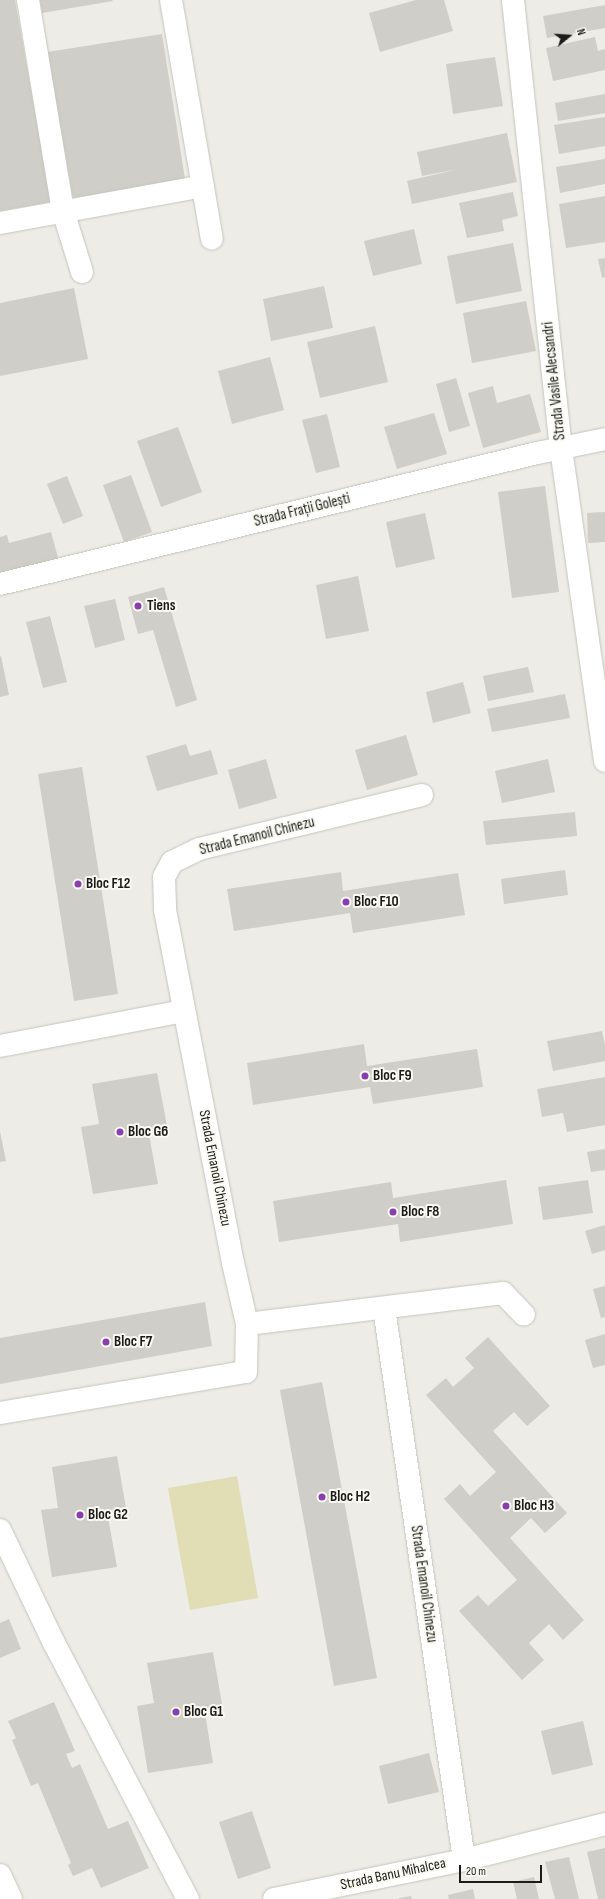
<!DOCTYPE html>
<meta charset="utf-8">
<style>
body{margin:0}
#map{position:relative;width:605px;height:1899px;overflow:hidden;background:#edece6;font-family:"Sofia Sans Condensed",sans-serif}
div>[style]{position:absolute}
.green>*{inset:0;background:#e1ddb5}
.building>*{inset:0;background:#cfcec8}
.roads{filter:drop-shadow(0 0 1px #c5c4be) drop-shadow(0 0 1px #c5c4be)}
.minor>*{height:22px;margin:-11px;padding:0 11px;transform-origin:11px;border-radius:11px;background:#fff}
.dots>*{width:11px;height:11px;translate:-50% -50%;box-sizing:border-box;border:2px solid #fafaf3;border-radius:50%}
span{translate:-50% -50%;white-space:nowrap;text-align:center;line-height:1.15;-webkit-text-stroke:4px #fafaf3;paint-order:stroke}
.street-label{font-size:15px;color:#1c1c1a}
.poi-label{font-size:15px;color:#1c1c1a;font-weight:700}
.left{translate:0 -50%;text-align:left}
.north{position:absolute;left:549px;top:16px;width:40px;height:40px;-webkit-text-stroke:3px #fafaf3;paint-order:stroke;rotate:72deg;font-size:11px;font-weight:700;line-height:16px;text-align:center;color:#1c1c1a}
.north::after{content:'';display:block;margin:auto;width:14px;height:18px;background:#1c1c1a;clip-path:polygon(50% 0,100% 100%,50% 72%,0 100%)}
.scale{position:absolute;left:459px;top:1865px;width:83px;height:18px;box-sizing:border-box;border:2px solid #1c1c1a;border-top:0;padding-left:5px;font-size:12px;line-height:14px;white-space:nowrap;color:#1c1c1a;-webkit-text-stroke:3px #fafaf3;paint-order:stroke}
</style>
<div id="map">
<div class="green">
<div style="clip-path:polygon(237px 1476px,258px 1598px,190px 1610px,168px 1488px)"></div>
</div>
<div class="building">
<div style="clip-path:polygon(0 0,15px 0,51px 202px,0 211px)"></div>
<div style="clip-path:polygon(40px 0,112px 0,113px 1px,42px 13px)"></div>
<div style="clip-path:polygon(416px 0,444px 0,453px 31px,380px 52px,369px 13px)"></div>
<div style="clip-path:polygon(605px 5px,605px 28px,547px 38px,543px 16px)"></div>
<div style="clip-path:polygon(162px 34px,185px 179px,73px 198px,47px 52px)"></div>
<div style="clip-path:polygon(595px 37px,598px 51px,605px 49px,605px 70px,553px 81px,546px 48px)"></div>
<div style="clip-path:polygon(495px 57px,503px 106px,453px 114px,446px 64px)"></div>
<div style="clip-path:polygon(605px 94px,605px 113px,558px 121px,555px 103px)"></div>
<div style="clip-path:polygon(605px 117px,605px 146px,559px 154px,554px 125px)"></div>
<div style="clip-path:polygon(507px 133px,517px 182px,412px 204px,407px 181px,459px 169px,422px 176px,417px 152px)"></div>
<div style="clip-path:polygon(605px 159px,605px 184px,560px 193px,556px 167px)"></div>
<div style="clip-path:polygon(513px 192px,518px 216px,502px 220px,504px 231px,467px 238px,459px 203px)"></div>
<div style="clip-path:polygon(605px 196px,605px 242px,566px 248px,559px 204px)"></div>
<div style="clip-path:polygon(414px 229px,422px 264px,373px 276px,364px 241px)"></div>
<div style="clip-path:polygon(513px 243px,522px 291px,456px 304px,447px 256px)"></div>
<div style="clip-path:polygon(605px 258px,605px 277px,602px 278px,598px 259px)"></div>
<div style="clip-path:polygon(324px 286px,333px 328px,271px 341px,263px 299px)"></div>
<div style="clip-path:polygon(74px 288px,88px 359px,0 376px,0 303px)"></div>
<div style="clip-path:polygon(526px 301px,536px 351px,472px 363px,463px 313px)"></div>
<div style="clip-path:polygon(375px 326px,388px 382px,320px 398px,307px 342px)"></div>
<div style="clip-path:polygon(270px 357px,284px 410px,232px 424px,218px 371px)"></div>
<div style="clip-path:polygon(456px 378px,470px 426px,449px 432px,436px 384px)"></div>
<div style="clip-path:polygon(493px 386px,497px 403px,530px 394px,541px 432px,483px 448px,468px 393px)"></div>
<div style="clip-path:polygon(434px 413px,447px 454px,397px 469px,384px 427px)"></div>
<div style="clip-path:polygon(327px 414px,340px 467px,316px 473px,302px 420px)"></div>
<div style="clip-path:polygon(178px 427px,202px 492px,161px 507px,137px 441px)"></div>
<div style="clip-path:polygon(131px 475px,152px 532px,124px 542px,103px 485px)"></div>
<div style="clip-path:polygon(67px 476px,83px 516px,63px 524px,47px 484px)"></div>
<div style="clip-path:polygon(545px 486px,559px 592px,512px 598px,498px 492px)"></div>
<div style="clip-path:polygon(605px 512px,605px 542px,588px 543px,587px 513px)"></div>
<div style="clip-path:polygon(425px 513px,435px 559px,396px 568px,386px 522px)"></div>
<div style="clip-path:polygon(51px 532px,59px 561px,0 577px,0 537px,7px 535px,9px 543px)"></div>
<div style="clip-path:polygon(358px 576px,369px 631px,326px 639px,316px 585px)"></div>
<div style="clip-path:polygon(164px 587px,197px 700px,176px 707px,153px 630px,138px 634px,128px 597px)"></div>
<div style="clip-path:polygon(115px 599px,125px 640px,95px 648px,84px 606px)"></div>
<div style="clip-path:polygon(50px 616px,67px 682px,43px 688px,26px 622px)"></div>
<div style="clip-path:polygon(1px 656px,9px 695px,0 697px,0 657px)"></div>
<div style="clip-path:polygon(528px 667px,534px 692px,488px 701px,483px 676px)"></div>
<div style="clip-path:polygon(463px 682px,471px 713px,433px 723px,426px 692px)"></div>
<div style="clip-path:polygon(565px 694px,570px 718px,492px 732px,487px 709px)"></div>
<div style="clip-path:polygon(406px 735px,418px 775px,367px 790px,355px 750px)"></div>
<div style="clip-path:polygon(186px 744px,190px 756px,211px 750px,218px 774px,157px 791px,146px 756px)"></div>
<div style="clip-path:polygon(266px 759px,277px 798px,239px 809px,228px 770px)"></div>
<div style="clip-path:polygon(548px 759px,555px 792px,502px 803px,495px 771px)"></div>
<div style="clip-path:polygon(82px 767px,118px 994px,74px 1001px,38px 774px)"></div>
<div style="clip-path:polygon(575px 812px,577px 836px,486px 845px,483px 821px)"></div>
<div style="clip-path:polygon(565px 870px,568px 895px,504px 904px,501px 879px)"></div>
<div style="clip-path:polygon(341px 872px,343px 891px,458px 873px,465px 915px,353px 933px,350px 913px,234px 931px,227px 889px)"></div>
<div style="clip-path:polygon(602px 1031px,605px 1045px,605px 1061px,553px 1071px,547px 1041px)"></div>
<div style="clip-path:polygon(364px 1044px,367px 1066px,477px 1049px,483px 1087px,373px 1104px,370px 1087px,253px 1105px,247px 1063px)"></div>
<div style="clip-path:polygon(157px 1073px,168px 1131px,149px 1134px,158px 1184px,93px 1194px,81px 1127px,99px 1124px,92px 1084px)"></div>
<div style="clip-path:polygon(605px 1077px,605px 1125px,567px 1132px,563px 1113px,542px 1117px,537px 1089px)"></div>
<div style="clip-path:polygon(0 1131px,6px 1161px,0 1162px)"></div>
<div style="clip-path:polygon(605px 1149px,605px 1170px,591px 1172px,587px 1152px)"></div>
<div style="clip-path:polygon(506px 1180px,513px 1224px,400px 1242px,398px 1224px,279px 1242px,273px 1201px,391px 1182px,393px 1198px)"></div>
<div style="clip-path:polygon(588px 1180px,593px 1213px,543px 1220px,538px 1187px)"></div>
<div style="clip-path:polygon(605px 1225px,605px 1250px,592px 1254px,585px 1231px)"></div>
<div style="clip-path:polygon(605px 1286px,605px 1317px,601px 1318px,593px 1289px)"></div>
<div style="clip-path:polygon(205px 1302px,212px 1346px,0 1384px,0 1338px)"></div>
<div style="clip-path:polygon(605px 1334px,605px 1365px,593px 1368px,585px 1340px)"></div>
<div style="clip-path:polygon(488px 1337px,550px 1406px,527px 1426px,514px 1412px,493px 1431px,567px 1513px,545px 1533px,531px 1518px,510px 1538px,584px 1620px,563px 1640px,549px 1624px,529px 1643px,544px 1660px,522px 1680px,459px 1611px,478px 1595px,488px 1606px,517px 1580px,444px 1499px,460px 1484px,470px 1496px,496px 1472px,426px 1395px,446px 1378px,453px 1387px,474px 1368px,465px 1358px)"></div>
<div style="clip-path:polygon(322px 1382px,377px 1678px,334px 1686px,280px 1390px)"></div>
<div style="clip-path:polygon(117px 1456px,127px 1514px,108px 1517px,117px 1567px,52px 1577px,41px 1510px,58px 1508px,52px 1467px)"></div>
<div style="clip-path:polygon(9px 1619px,21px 1649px,0 1658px,0 1623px)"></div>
<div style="clip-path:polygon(213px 1652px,223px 1710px,205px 1713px,213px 1763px,148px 1773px,137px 1706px,154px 1703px,147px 1663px)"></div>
<div style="clip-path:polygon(54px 1702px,75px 1751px,66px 1754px,72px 1768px,80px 1764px,108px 1829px,128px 1821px,149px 1868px,101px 1888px,92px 1868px,73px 1876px,68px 1865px,71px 1863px,38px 1783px,31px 1786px,12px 1740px,16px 1738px,8px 1721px)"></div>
<div style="clip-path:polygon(583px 1721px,593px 1765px,552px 1775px,541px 1731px)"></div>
<div style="clip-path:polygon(429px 1753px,439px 1792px,388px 1804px,379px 1766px)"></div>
<div style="clip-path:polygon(252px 1811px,271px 1868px,238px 1879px,219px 1822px)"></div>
<div style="clip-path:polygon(605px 1848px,605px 1899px,598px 1899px,587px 1852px)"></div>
<div style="clip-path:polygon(569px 1857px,579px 1899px,555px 1899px,545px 1862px)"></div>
<div style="clip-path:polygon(534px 1877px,539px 1899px,517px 1899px,513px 1882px)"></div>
<div style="clip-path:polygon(473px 1889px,475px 1899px,449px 1899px,448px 1895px)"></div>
<div style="clip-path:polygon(411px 1896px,412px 1899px,399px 1899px,399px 1898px)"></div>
</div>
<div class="roads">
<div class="minor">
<div style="left:28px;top:0;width:214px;rotate:80.6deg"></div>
<div style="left:63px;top:211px;width:64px;rotate:72.7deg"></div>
<div style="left:171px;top:0;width:242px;rotate:80.3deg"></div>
<div style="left:513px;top:0;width:451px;rotate:83.9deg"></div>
<div style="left:561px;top:448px;width:316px;rotate:82deg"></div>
<div style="left:0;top:223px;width:206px;rotate:-10.3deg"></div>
<div style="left:0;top:584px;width:553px;rotate:-13.71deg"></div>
<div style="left:537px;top:453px;width:69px;rotate:-11.6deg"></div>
<div style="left:422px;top:795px;width:229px;rotate:166.4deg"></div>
<div style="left:199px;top:849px;width:30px;rotate:154deg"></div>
<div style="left:172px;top:862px;width:17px;rotate:118deg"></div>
<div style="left:164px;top:877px;width:33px;rotate:88deg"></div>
<div style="left:165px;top:910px;width:359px;rotate:79.1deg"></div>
<div style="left:233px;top:1263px;width:63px;rotate:77.1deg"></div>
<div style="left:247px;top:1324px;width:258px;rotate:-6.9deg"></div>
<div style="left:503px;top:1293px;width:30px;rotate:46deg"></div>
<div style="left:0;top:1046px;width:187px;rotate:-10.8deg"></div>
<div style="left:384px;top:1308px;width:558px;rotate:81.75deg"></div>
<div style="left:0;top:1413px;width:249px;rotate:-9.5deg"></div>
<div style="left:246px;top:1372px;width:48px;rotate:-88.8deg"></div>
<div style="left:0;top:1530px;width:125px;rotate:64.5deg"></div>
<div style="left:54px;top:1643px;width:289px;rotate:62.4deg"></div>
<div style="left:0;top:1875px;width:26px;rotate:65deg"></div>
<div style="left:274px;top:1899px;width:194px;rotate:-11.6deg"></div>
<div style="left:464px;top:1860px;width:146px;rotate:-14.3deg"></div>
</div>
</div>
<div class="dots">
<div style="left:138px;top:606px;background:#893eb0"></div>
<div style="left:78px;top:884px;background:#893eb0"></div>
<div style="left:346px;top:902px;background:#893eb0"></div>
<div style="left:365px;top:1076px;background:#893eb0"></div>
<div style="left:120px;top:1132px;background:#893eb0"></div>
<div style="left:393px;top:1212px;background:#893eb0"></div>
<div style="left:106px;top:1342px;background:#893eb0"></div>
<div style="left:322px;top:1497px;background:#893eb0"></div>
<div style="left:506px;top:1506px;background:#893eb0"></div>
<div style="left:80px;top:1515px;background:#893eb0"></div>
<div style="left:176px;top:1712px;background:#893eb0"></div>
</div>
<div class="street-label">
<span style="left:554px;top:381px;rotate:-96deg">Strada Vasile Alecsandri</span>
<span style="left:302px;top:510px;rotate:-14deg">Strada Frații Golești</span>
<span style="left:257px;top:836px;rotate:-14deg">Strada Emanoil Chinezu</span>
<span style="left:215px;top:1168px;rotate:79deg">Strada Emanoil Chinezu</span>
<span style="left:424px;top:1584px;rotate:82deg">Strada Emanoil Chinezu</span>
<span style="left:393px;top:1874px;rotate:-12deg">Strada Banu Mihalcea</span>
</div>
<div class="poi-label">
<span class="left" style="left:147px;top:606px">Tiens</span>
<span class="left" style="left:86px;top:884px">Bloc F12</span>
<span class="left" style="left:354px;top:902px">Bloc F10</span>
<span class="left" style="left:373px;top:1076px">Bloc F9</span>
<span class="left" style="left:128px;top:1132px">Bloc G6</span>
<span class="left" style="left:401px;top:1212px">Bloc F8</span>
<span class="left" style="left:114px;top:1342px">Bloc F7</span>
<span class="left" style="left:330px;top:1497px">Bloc H2</span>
<span class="left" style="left:514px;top:1506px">Bloc H3</span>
<span class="left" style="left:88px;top:1515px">Bloc G2</span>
<span class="left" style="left:184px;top:1712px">Bloc G1</span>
</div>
<div class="north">N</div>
<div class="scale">20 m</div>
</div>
